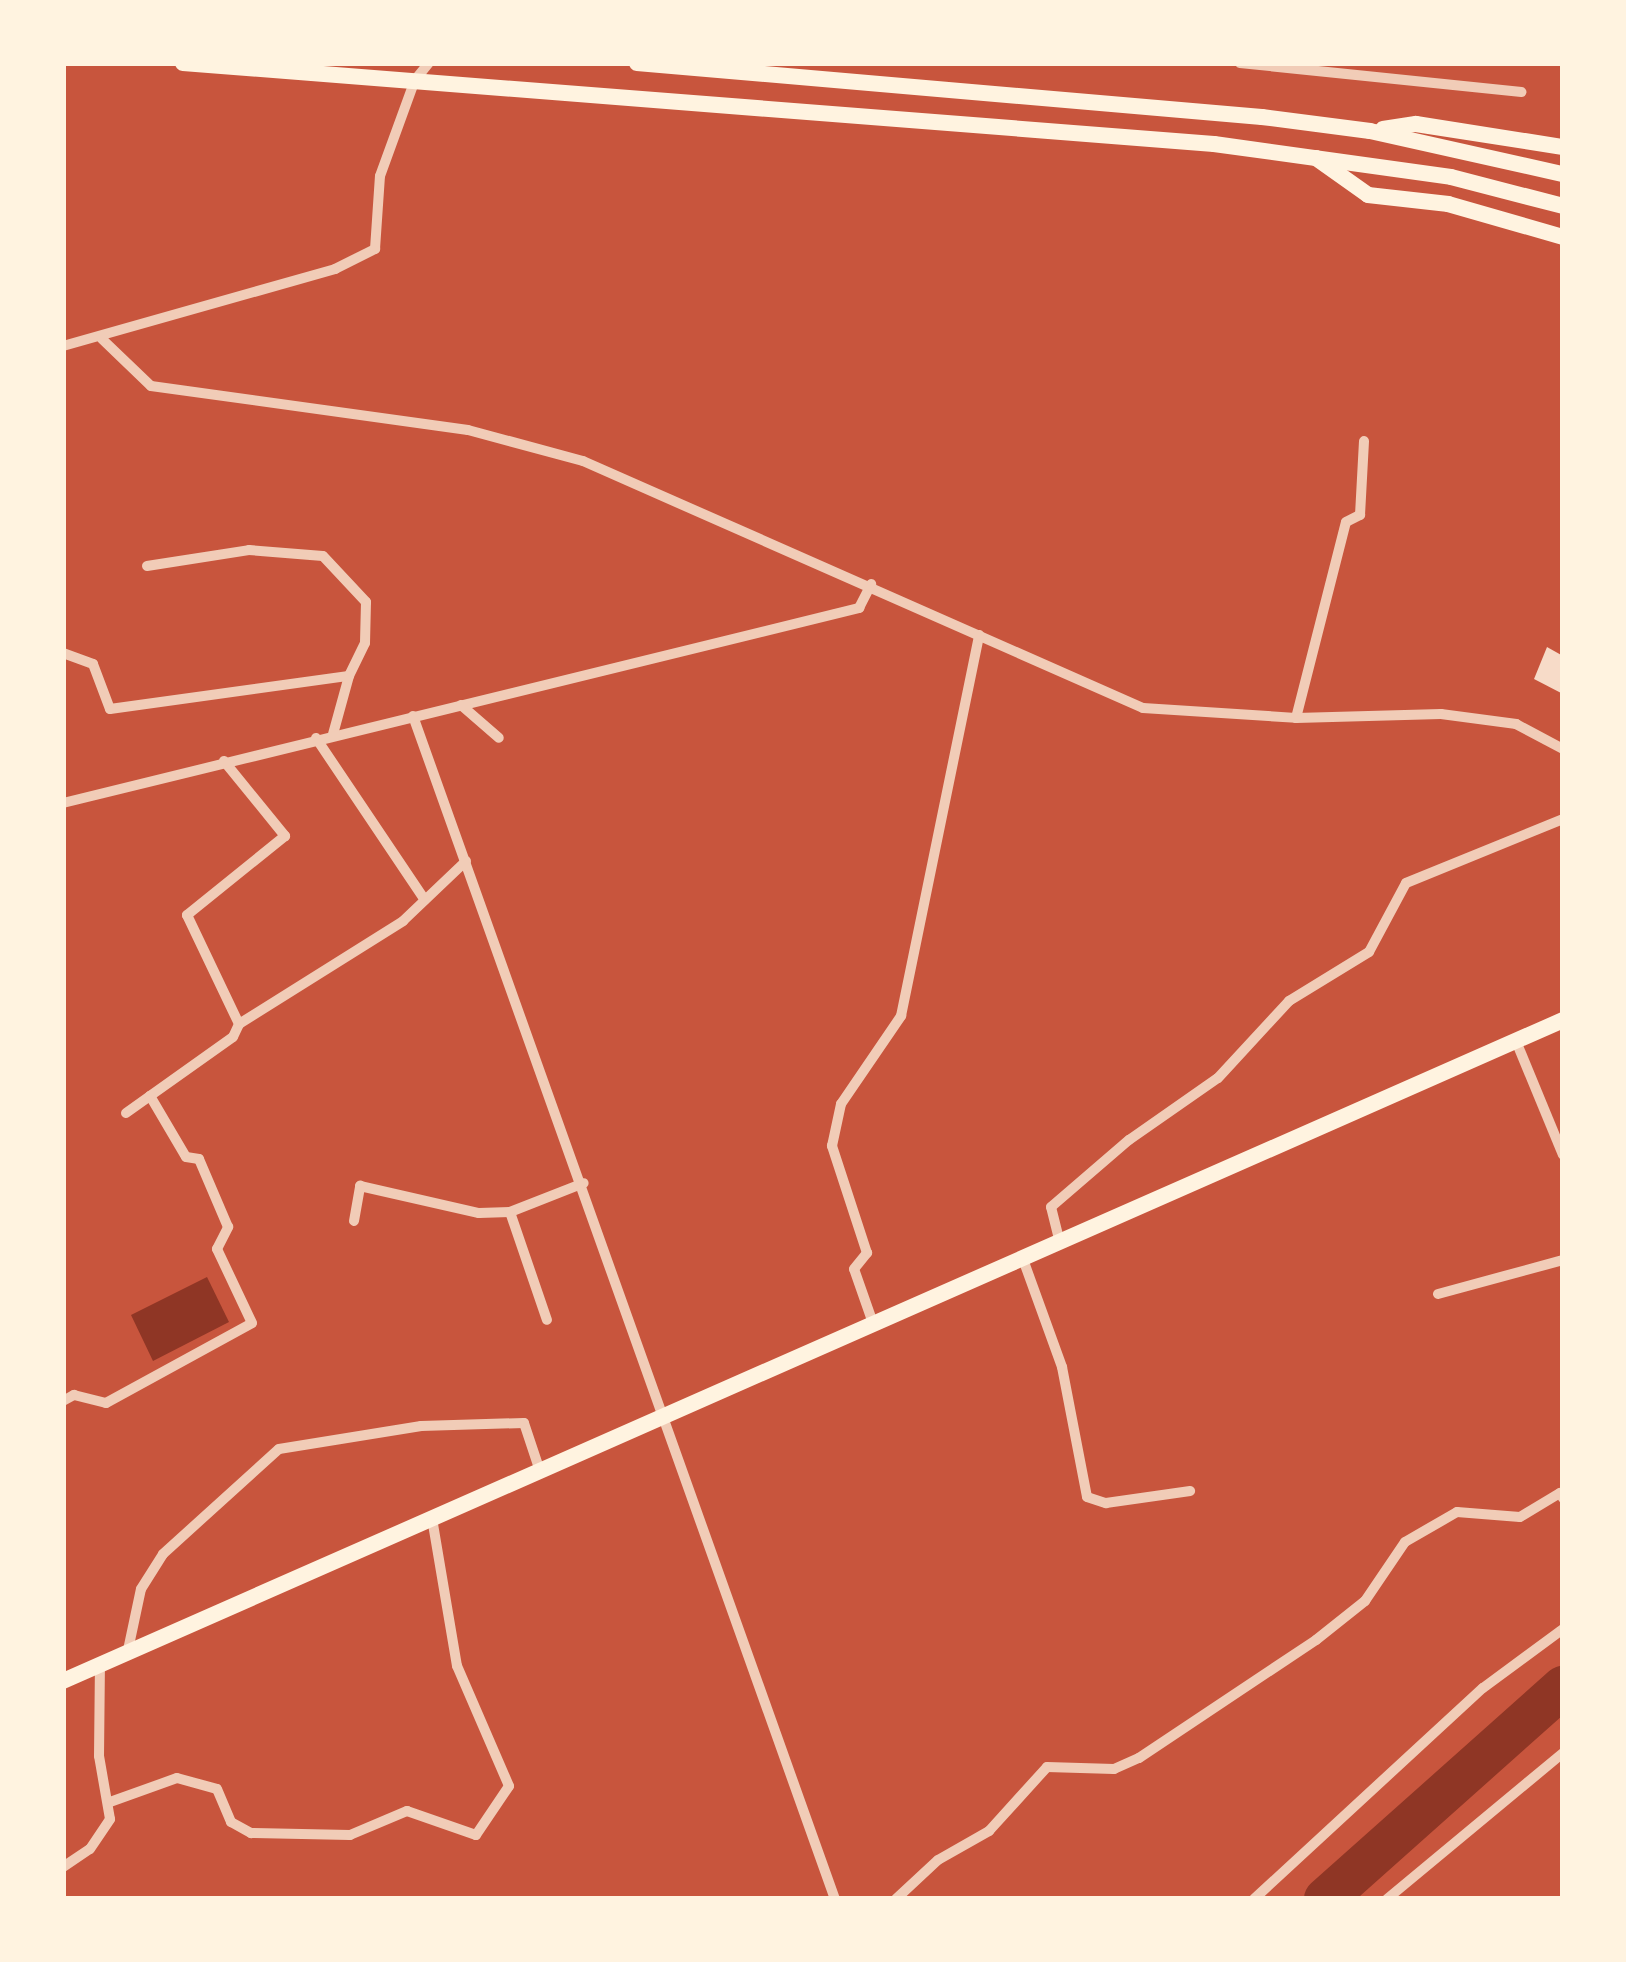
<!DOCTYPE html>
<style>
body{margin:0}
#map{position:relative;width:1626px;height:1962px;overflow:hidden;background:#c8553d;font-family:"Fira Sans",sans-serif}
div>[style]{position:absolute}
.water>*{inset:0;background:#8f3625}
.river>*{height:42px;margin:-21px;padding:0 21px;transform-origin:21px;border-radius:21px;background:#8f3625}
.building>*{inset:0;background:#f7dbc8}
.minor>*{height:10px;margin:-5px;padding:0 5px;transform-origin:5px;border-radius:5px;background:#f1ccb7}
.primary>*{height:16px;margin:-8px;padding:0 8px;transform-origin:8px;border-radius:8px;background:#fff3e0}
.trunk>*{height:16px;margin:-8px;padding:0 8px;transform-origin:8px;border-radius:8px;background:#fff3e0}
span{translate:-50% -50%;white-space:nowrap;text-align:center;line-height:1.15;-webkit-text-stroke:12px #fff3e0;paint-order:stroke}
.frame{position:absolute;inset:0;border:66px solid #fff3e0;pointer-events:none}
</style>
<div id="map">
<div class="water">
<div style="clip-path:polygon(207px 1277px,229px 1322px,153px 1361px,131px 1315px)"></div>
</div>
<div class="river">
<div style="left:1325px;top:1899px;width:319px;rotate:-41.7deg"></div>
</div>
<div class="building">
<div style="clip-path:polygon(1547px 647px,1563px 656px,1563px 694px,1534px 679px)"></div>
</div>
<div class="minor">
<div style="left:1240px;top:63px;width:283px;rotate:5.9deg"></div>
<div style="left:102px;top:339px;width:68px;rotate:43.8deg"></div>
<div style="left:151px;top:386px;width:320px;rotate:7.9deg"></div>
<div style="left:468px;top:430px;width:119px;rotate:15.1deg"></div>
<div style="left:583px;top:461px;width:612px;rotate:23.8deg"></div>
<div style="left:1143px;top:708px;width:153px;rotate:3.7deg"></div>
<div style="left:1296px;top:718px;width:145px;rotate:-1.6deg"></div>
<div style="left:1441px;top:714px;width:76px;rotate:7.6deg"></div>
<div style="left:1516px;top:724px;width:53px;rotate:28deg"></div>
<div style="left:63px;top:346px;width:283px;rotate:-15.8deg"></div>
<div style="left:335px;top:269px;width:45px;rotate:-26.6deg"></div>
<div style="left:375px;top:249px;width:73px;rotate:-86.1deg"></div>
<div style="left:380px;top:176px;width:102px;rotate:-70deg"></div>
<div style="left:415px;top:80px;width:22px;rotate:-51deg"></div>
<div style="left:147px;top:566px;width:103px;rotate:-8.9deg"></div>
<div style="left:249px;top:550px;width:74px;rotate:4.6deg"></div>
<div style="left:323px;top:556px;width:63px;rotate:46.9deg"></div>
<div style="left:366px;top:602px;width:41px;rotate:91.4deg"></div>
<div style="left:365px;top:643px;width:37px;rotate:116deg"></div>
<div style="left:63px;top:653px;width:32px;rotate:20deg"></div>
<div style="left:93px;top:664px;width:48px;rotate:69.3deg"></div>
<div style="left:110px;top:709px;width:241px;rotate:-7.9deg"></div>
<div style="left:349px;top:676px;width:60px;rotate:105.4deg"></div>
<div style="left:461px;top:705px;width:50px;rotate:41deg"></div>
<div style="left:413px;top:716px;width:1256px;rotate:70.37deg"></div>
<div style="left:1296px;top:718px;width:202px;rotate:-75.7deg"></div>
<div style="left:1346px;top:522px;width:16px;rotate:-27deg"></div>
<div style="left:1360px;top:515px;width:74px;rotate:-86.9deg"></div>
<div style="left:316px;top:738px;width:195px;rotate:56.1deg"></div>
<div style="left:224px;top:761px;width:97px;rotate:50.9deg"></div>
<div style="left:285px;top:836px;width:126px;rotate:141.1deg"></div>
<div style="left:187px;top:915px;width:121px;rotate:64.5deg"></div>
<div style="left:63px;top:803px;width:820px;rotate:-13.76deg"></div>
<div style="left:859px;top:608px;width:27px;rotate:-63deg"></div>
<div style="left:1516px;top:1041px;width:123px;rotate:67.6deg"></div>
<div style="left:126px;top:1113px;width:131px;rotate:-35.4deg"></div>
<div style="left:233px;top:1037px;width:14px;rotate:-65deg"></div>
<div style="left:239px;top:1024px;width:194px;rotate:-32.1deg"></div>
<div style="left:403px;top:921px;width:87px;rotate:-43.6deg"></div>
<div style="left:510px;top:1212px;width:114px;rotate:71.1deg"></div>
<div style="left:354px;top:1221px;width:36px;rotate:-80deg"></div>
<div style="left:360px;top:1186px;width:122px;rotate:12.8deg"></div>
<div style="left:479px;top:1213px;width:31px;rotate:-2deg"></div>
<div style="left:510px;top:1212px;width:79px;rotate:-21.4deg"></div>
<div style="left:1060px;top:1243px;width:37px;rotate:-104deg"></div>
<div style="left:1051px;top:1207px;width:103px;rotate:-40.7deg"></div>
<div style="left:1129px;top:1140px;width:108px;rotate:-34.9deg"></div>
<div style="left:1218px;top:1078px;width:105px;rotate:-47.3deg"></div>
<div style="left:1289px;top:1001px;width:94px;rotate:-31.5deg"></div>
<div style="left:1369px;top:952px;width:78px;rotate:-61.8deg"></div>
<div style="left:1406px;top:883px;width:170px;rotate:-22.2deg"></div>
<div style="left:1024px;top:1262px;width:112px;rotate:70.1deg"></div>
<div style="left:1062px;top:1367px;width:132px;rotate:79.1deg"></div>
<div style="left:1087px;top:1497px;width:20px;rotate:18deg"></div>
<div style="left:1106px;top:1503px;width:85px;rotate:-8.1deg"></div>
<div style="left:1438px;top:1294px;width:130px;rotate:-15.2deg"></div>
<div style="left:874px;top:1326px;width:60px;rotate:-109.3deg"></div>
<div style="left:854px;top:1269px;width:21px;rotate:-51deg"></div>
<div style="left:867px;top:1253px;width:113px;rotate:-108.1deg"></div>
<div style="left:832px;top:1146px;width:43px;rotate:-77.9deg"></div>
<div style="left:841px;top:1104px;width:107px;rotate:-55.7deg"></div>
<div style="left:901px;top:1016px;width:389px;rotate:-78.4deg"></div>
<div style="left:63px;top:1401px;width:13px;rotate:-29deg"></div>
<div style="left:74px;top:1395px;width:33px;rotate:14deg"></div>
<div style="left:106px;top:1403px;width:166px;rotate:-28.7deg"></div>
<div style="left:252px;top:1323px;width:82px;rotate:-115.3deg"></div>
<div style="left:217px;top:1249px;width:25px;rotate:-63deg"></div>
<div style="left:228px;top:1227px;width:74px;rotate:-113.1deg"></div>
<div style="left:199px;top:1159px;width:13px;rotate:-171deg"></div>
<div style="left:186px;top:1157px;width:71px;rotate:-120.5deg"></div>
<div style="left:128px;top:1650px;width:62px;rotate:-78deg"></div>
<div style="left:141px;top:1589px;width:41px;rotate:-57.8deg"></div>
<div style="left:163px;top:1554px;width:156px;rotate:-42.2deg"></div>
<div style="left:279px;top:1449px;width:144px;rotate:-9.2deg"></div>
<div style="left:421px;top:1426px;width:103px;rotate:-1.7deg"></div>
<div style="left:524px;top:1423px;width:47px;rotate:71.6deg"></div>
<div style="left:110px;top:1802px;width:71px;rotate:-19.7deg"></div>
<div style="left:177px;top:1778px;width:41px;rotate:15.4deg"></div>
<div style="left:217px;top:1789px;width:36px;rotate:67deg"></div>
<div style="left:231px;top:1822px;width:23px;rotate:29deg"></div>
<div style="left:251px;top:1833px;width:99px;rotate:1.2deg"></div>
<div style="left:350px;top:1835px;width:62px;rotate:-22.8deg"></div>
<div style="left:407px;top:1811px;width:73px;rotate:19.2deg"></div>
<div style="left:476px;top:1835px;width:59px;rotate:-56deg"></div>
<div style="left:509px;top:1786px;width:131px;rotate:-113.4deg"></div>
<div style="left:457px;top:1666px;width:150px;rotate:-99.6deg"></div>
<div style="left:63px;top:1867px;width:32px;rotate:-34deg"></div>
<div style="left:90px;top:1849px;width:36px;rotate:-56deg"></div>
<div style="left:110px;top:1819px;width:64px;rotate:-99.9deg"></div>
<div style="left:99px;top:1756px;width:91px;rotate:-89.4deg"></div>
<div style="left:896px;top:1899px;width:57px;rotate:-42.9deg"></div>
<div style="left:938px;top:1860px;width:59px;rotate:-29.6deg"></div>
<div style="left:989px;top:1831px;width:86px;rotate:-47.8deg"></div>
<div style="left:1047px;top:1767px;width:67px;rotate:1.7deg"></div>
<div style="left:1114px;top:1769px;width:27px;rotate:-24deg"></div>
<div style="left:1139px;top:1758px;width:213px;rotate:-33.7deg"></div>
<div style="left:1316px;top:1640px;width:63px;rotate:-38.5deg"></div>
<div style="left:1365px;top:1601px;width:71px;rotate:-55.9deg"></div>
<div style="left:1405px;top:1542px;width:60px;rotate:-30deg"></div>
<div style="left:1457px;top:1512px;width:63px;rotate:4.5deg"></div>
<div style="left:1520px;top:1517px;width:47px;rotate:-31deg"></div>
<div style="left:1560px;top:1493px;width:6px;rotate:59deg"></div>
<div style="left:1254px;top:1899px;width:311px;rotate:-42.7deg"></div>
<div style="left:1483px;top:1688px;width:99px;rotate:-36.4deg"></div>
<div style="left:1387px;top:1899px;width:229px;rotate:-39.7deg"></div>
</div>
<div class="primary">
<div style="left:63px;top:1681px;width:1639px;rotate:-23.78deg"></div>
</div>
<div class="trunk">
<div style="left:183px;top:63px;width:1034px;rotate:4.49deg"></div>
<div style="left:1214px;top:144px;width:239px;rotate:7.9deg"></div>
<div style="left:1451px;top:177px;width:116px;rotate:14.5deg"></div>
<div style="left:637px;top:63px;width:627px;rotate:4.94deg"></div>
<div style="left:1262px;top:117px;width:109px;rotate:7.4deg"></div>
<div style="left:1370px;top:131px;width:198px;rotate:12.6deg"></div>
<div style="left:1383px;top:129px;width:33px;rotate:-9deg"></div>
<div style="left:1416px;top:124px;width:149px;rotate:8.9deg"></div>
<div style="left:1316px;top:158px;width:64px;rotate:35.4deg"></div>
<div style="left:1368px;top:195px;width:81px;rotate:6.4deg"></div>
<div style="left:1448px;top:204px;width:120px;rotate:16deg"></div>
</div>
<div class="frame"></div>
</div>
